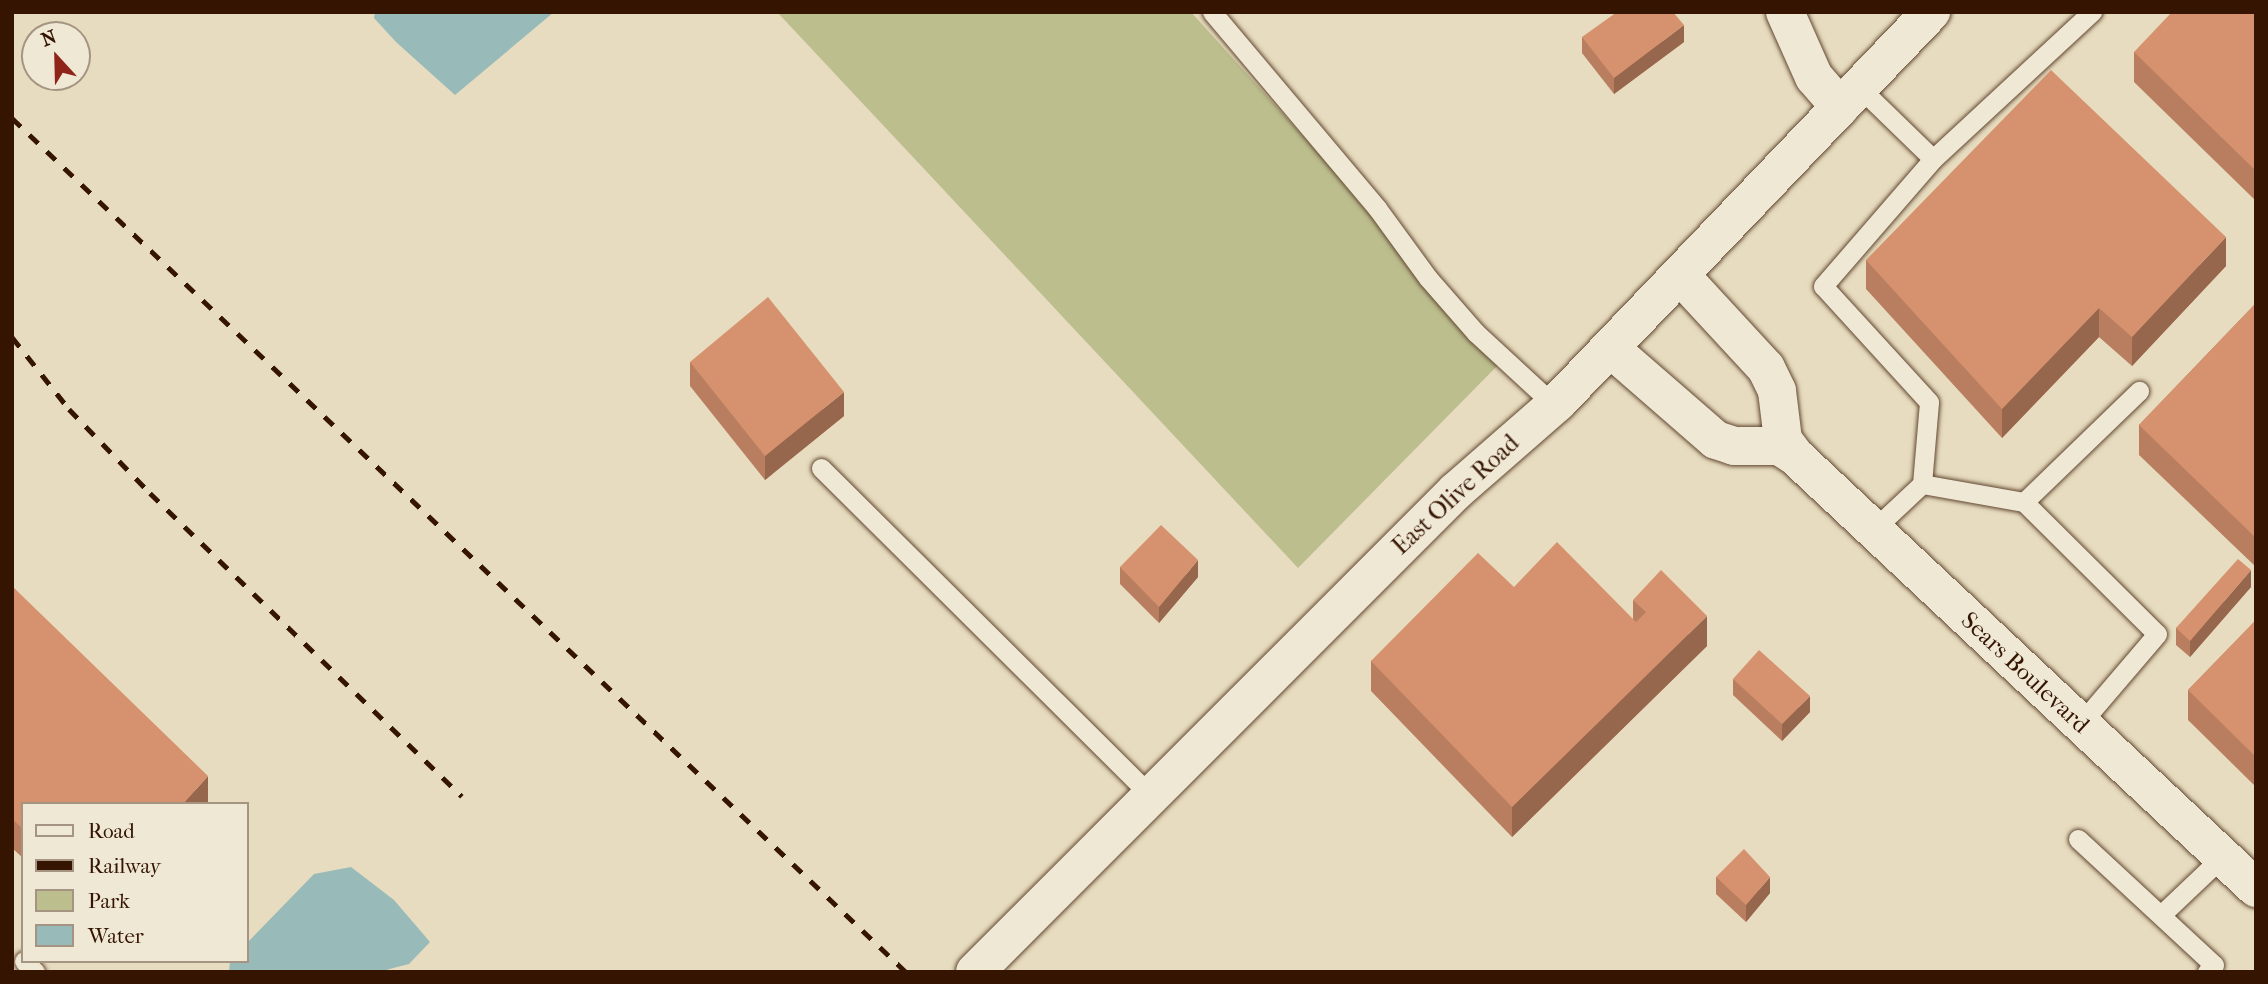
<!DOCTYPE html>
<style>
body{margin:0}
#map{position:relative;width:2268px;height:984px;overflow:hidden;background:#e7dcbf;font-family:"IM FELL French Canon",serif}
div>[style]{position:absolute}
.green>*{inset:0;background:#bcbe8e}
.water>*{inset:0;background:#98bab9}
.roads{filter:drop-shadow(0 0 2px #624731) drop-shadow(0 0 2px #624731)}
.lane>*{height:19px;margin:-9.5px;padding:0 9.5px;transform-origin:9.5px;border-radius:9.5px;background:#efe8d5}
.street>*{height:38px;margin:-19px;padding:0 19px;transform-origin:19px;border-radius:19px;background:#efe8d5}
.secondary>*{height:38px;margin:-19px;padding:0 19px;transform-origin:19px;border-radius:19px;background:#efe8d5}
.rail>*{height:5px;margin-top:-2.5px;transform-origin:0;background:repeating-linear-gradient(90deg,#351502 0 12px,transparent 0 24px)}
.wall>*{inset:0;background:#b87e5f}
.shaded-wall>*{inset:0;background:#96664d}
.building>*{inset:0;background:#d6926e}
span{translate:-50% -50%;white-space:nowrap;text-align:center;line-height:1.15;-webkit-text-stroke:5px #efe8d5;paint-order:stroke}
.street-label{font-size:24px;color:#351502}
.frame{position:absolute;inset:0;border:14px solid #351502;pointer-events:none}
.legend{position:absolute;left:21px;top:802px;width:228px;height:161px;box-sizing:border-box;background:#efe8d5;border:2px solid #a59481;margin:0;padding:9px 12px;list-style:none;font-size:21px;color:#351502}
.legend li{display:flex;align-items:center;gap:14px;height:35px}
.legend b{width:35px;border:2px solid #a59481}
.north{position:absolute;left:21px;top:21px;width:70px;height:70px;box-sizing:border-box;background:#efe8d5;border:2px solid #a59481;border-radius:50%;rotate:338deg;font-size:19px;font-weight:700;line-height:28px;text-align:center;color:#351502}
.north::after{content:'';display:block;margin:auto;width:24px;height:32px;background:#8f2418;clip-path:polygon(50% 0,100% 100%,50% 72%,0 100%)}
</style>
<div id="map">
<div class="green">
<div style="clip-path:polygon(777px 12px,1191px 12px,1504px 359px,1298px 568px)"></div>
</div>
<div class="water">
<div style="clip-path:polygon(375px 12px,554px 12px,455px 95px,396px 42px,374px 18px)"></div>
<div style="clip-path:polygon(351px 867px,394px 900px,430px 942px,409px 964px,378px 972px,229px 972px,230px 961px,247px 961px,247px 943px,314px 874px)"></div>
</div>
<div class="roads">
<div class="lane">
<div style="left:1212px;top:12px;width:256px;rotate:49.9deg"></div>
<div style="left:1377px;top:208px;width:87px;rotate:53.9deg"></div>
<div style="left:1428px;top:278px;width:73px;rotate:48.9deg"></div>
<div style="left:1476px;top:333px;width:106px;rotate:42.7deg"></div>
<div style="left:1859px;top:87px;width:103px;rotate:44.2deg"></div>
<div style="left:1933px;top:159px;width:217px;rotate:-42.8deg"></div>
<div style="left:821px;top:468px;width:465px;rotate:44.8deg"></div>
<div style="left:1922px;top:484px;width:104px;rotate:10deg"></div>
<div style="left:2024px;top:502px;width:187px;rotate:44.8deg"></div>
<div style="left:2157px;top:634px;width:118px;rotate:130.5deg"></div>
<div style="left:2024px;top:502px;width:160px;rotate:-44deg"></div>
<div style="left:1873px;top:530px;width:67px;rotate:-43.2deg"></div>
<div style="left:1922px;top:484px;width:82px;rotate:-85.1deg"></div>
<div style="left:1929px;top:402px;width:157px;rotate:-132.4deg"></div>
<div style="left:1823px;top:286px;width:168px;rotate:-49.1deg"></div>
<div style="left:2078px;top:839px;width:185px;rotate:42.8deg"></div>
<div style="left:2214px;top:965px;width:10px;rotate:135deg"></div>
<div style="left:2163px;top:913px;width:81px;rotate:-43.5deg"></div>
<div style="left:24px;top:961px;width:16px;rotate:45deg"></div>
</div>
<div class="street">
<div style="left:1785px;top:12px;width:71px;rotate:66deg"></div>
<div style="left:1814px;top:77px;width:40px;rotate:49deg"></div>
<div style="left:1681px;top:276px;width:125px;rotate:47.3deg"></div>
<div style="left:1766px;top:368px;width:25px;rotate:64deg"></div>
<div style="left:1777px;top:391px;width:49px;rotate:83deg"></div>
<div style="left:1783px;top:440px;width:20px;rotate:53deg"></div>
<div style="left:1795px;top:456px;width:632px;rotate:43.14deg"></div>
<div style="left:1610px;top:348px;width:140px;rotate:41deg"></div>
<div style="left:1716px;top:440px;width:19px;rotate:18deg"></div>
<div style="left:1734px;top:446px;width:45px"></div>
<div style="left:1779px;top:446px;width:19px;rotate:32deg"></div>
</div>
<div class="secondary">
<div style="left:975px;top:972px;width:680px;rotate:-45deg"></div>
<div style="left:1456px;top:491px;width:135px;rotate:-41.1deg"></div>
<div style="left:1558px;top:402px;width:540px;rotate:-46.28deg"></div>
</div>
</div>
<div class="rail">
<div style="left:12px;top:118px;width:1236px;rotate:43.69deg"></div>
<div style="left:12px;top:337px;width:92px;rotate:51.6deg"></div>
<div style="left:69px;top:409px;width:117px;rotate:46deg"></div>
<div style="left:150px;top:493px;width:435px;rotate:44.2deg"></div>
</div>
<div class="wall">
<div style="clip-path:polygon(2256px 12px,2256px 201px,2134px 82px,2134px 52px)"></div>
<div style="clip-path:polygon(1582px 37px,1684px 42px,1614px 94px,1582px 53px)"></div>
<div style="clip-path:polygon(1866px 260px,2226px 266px,2132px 366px,2099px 337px,2002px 438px,1866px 289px)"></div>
<div style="clip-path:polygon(2256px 303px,2256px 567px,2139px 455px,2139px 425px)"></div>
<div style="clip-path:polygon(690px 362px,844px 416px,765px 480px,690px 386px)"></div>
<div style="clip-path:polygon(1120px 567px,1198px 577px,1159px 623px,1120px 584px)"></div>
<div style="clip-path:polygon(12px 586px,208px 804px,23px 804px,23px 858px,12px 848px)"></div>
<div style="clip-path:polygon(1514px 587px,1633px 619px,1633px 600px,1707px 646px,1512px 837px,1371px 691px,1371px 661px)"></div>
<div style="clip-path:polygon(2251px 587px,2190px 657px,2176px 645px,2176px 628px)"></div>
<div style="clip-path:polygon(2256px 620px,2256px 787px,2188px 720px,2188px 690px)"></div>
<div style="clip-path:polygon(1733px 679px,1810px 712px,1782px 741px,1733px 695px)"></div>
<div style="clip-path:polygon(1716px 877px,1770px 893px,1746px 922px,1716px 894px)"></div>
</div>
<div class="shaded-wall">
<div style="clip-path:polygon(1684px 25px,1684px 42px,1614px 94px,1614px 78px)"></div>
<div style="clip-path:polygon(2226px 237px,2226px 266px,2132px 366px,2132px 337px)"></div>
<div style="clip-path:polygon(2099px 308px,2099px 337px,2002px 438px,2002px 409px)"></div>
<div style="clip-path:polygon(844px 392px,844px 416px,765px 480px,765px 456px)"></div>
<div style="clip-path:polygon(1198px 560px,1198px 577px,1159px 623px,1159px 607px)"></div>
<div style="clip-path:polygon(2251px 570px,2251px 587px,2190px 657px,2190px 641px)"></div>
<div style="clip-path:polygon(1707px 616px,1707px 646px,1512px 837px,1512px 807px)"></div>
<div style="clip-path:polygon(1810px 696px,1810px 712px,1782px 741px,1782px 724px)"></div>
<div style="clip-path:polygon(208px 776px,208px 804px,183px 804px)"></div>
<div style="clip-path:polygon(1770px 877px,1770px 893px,1746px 922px,1746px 905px)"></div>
</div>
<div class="building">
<div style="clip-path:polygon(1617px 12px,1673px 12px,1684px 25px,1614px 78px,1582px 37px)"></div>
<div style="clip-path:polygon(2172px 12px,2256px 12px,2256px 171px,2134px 52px)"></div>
<div style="clip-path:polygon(2051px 70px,2226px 237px,2132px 337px,2099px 308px,2002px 409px,1866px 260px)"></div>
<div style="clip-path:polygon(768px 297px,844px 392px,765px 456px,690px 362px)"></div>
<div style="clip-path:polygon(2256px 303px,2256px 538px,2139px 425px)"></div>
<div style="clip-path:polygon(1161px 525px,1198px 560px,1159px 607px,1120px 567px)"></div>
<div style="clip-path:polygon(1557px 542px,1636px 622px,1646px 612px,1633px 600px,1661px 570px,1707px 616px,1512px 807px,1371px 661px,1478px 553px,1514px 587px)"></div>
<div style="clip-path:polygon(2238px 559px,2251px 570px,2190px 641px,2176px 628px)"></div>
<div style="clip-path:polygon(12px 586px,208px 776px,183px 804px,23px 804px,23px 829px,12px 819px)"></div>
<div style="clip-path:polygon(2256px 620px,2256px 757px,2188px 690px)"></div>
<div style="clip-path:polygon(1759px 650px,1810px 696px,1782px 724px,1733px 679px)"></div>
<div style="clip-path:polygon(1744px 849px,1770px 877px,1746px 905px,1716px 877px)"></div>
</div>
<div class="street-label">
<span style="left:1456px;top:495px;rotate:-43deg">East Olive Road</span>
<span style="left:2025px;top:673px;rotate:43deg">Sears Boulevard</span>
</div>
<div class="frame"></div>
<ul class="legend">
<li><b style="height:9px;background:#efe8d5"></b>Road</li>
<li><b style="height:9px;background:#351502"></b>Railway</li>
<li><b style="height:19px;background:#bcbe8e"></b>Park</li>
<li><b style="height:19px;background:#98bab9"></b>Water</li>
</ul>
<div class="north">N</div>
</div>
